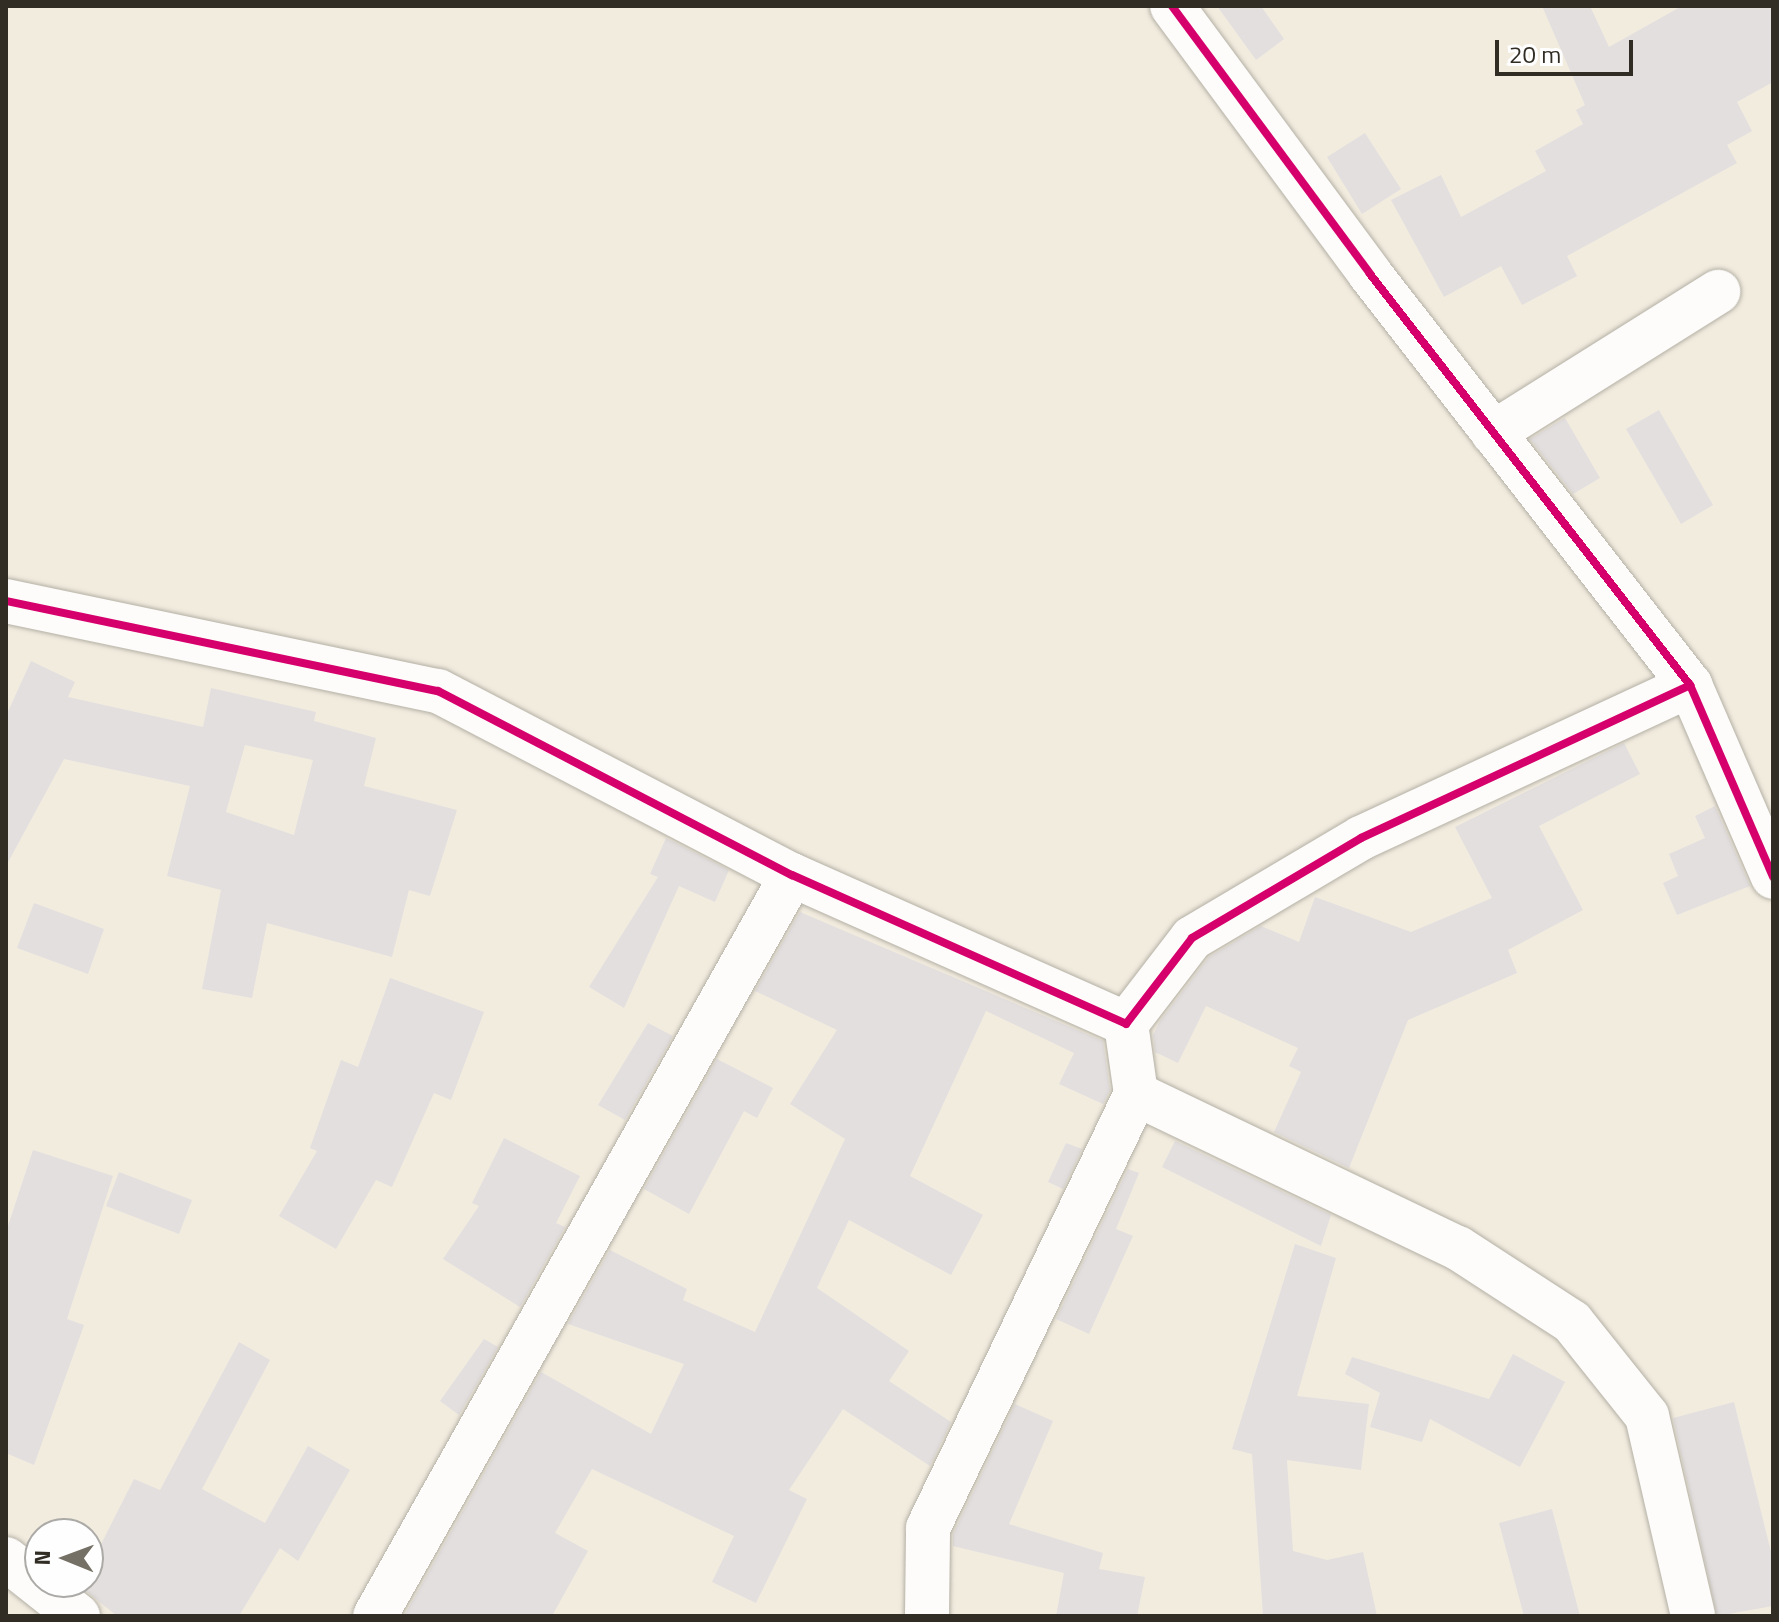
<!DOCTYPE html>
<style>
body{margin:0}
#map{position:relative;width:1779px;height:1622px;overflow:hidden;background:#f2ecdf;font-family:"Titillium Web",sans-serif}
div>[style]{position:absolute}
.building>*{inset:0;background:#e3dfdf}
.roads{filter:drop-shadow(0 0 2px #b4b0a5) drop-shadow(0 0 2px #b4b0a5)}
.minor>*{height:44px;margin:-22px;padding:0 22px;transform-origin:22px;border-radius:22px;background:#fdfcfa}
.tertiary>*{height:44px;margin:-22px;padding:0 22px;transform-origin:22px;border-radius:22px;background:#fdfcfa}
.cycleway>*{height:8px;margin:-4px;padding:0 4px;transform-origin:4px;border-radius:4px;background:#d6006c}
span{translate:-50% -50%;white-space:nowrap;text-align:center;line-height:1.15;-webkit-text-stroke:8px #fefefe;paint-order:stroke}
.frame{position:absolute;inset:0;border:8px solid #312d24;pointer-events:none}
.north{position:absolute;left:24px;top:1518px;width:80px;height:80px;box-sizing:border-box;background:#fefefe;border:2px solid #acaaa7;border-radius:50%;rotate:271deg;font-size:22px;font-weight:700;line-height:32px;text-align:center;color:#312d24}
.north::after{content:'';display:block;margin:auto;width:28px;height:36px;background:#757065;clip-path:polygon(50% 0,100% 100%,50% 72%,0 100%)}
.scale{position:absolute;left:1495px;top:40px;width:138px;height:36px;box-sizing:border-box;border:4px solid #312d24;border-top:0;padding-left:10px;font-size:24px;line-height:28px;white-space:nowrap;color:#312d24;-webkit-text-stroke:6px #fefefe;paint-order:stroke}
</style>
<div id="map">
<div class="building">
<div style="clip-path:polygon(1217px 6px,1261px 6px,1284px 39px,1256px 60px)"></div>
<div style="clip-path:polygon(1542px 6px,1590px 6px,1609px 47px,1682px 6px,1773px 6px,1773px 82px,1737px 102px,1752px 131px,1727px 145px,1737px 163px,1567px 256px,1577px 276px,1522px 305px,1501px 266px,1444px 297px,1391px 200px,1441px 175px,1461px 217px,1546px 171px,1535px 151px,1583px 124px,1576px 110px,1585px 105px)"></div>
<div style="clip-path:polygon(1365px 133px,1401px 189px,1362px 214px,1327px 157px)"></div>
<div style="clip-path:polygon(1659px 410px,1713px 505px,1681px 524px,1626px 429px)"></div>
<div style="clip-path:polygon(1565px 418px,1600px 478px,1573px 494px,1530px 439px)"></div>
<div style="clip-path:polygon(evenodd,31px 661px,75px 682px,68px 697px,203px 727px,211px 688px,316px 712px,314px 721px,376px 738px,364px 786px,457px 810px,430px 896px,409px 890px,392px 957px,267px 923px,252px 998px,202px 989px,221px 890px,167px 876px,190px 786px,64px 759px,6px 866px,6px 716px,31px 661px,245px 745px,313px 760px,294px 835px,226px 812px,245px 745px)"></div>
<div style="clip-path:polygon(1624px 743px,1640px 774px,1539px 826px,1583px 910px,1508px 950px,1517px 973px,1408px 1020px,1349px 1168px,1274px 1132px,1301px 1072px,1289px 1066px,1298px 1048px,1206px 1006px,1178px 1063px,1155px 1052px,1153px 1035px,1160px 1021px,1209px 957px,1261px 926px,1299px 942px,1315px 897px,1411px 932px,1492px 898px,1455px 827px)"></div>
<div style="clip-path:polygon(1715px 806px,1750px 886px,1677px 915px,1663px 883px,1678px 876px,1669px 854px,1705px 838px,1695px 816px)"></div>
<div style="clip-path:polygon(666px 838px,729px 870px,715px 902px,679px 886px,624px 1008px,589px 987px,658px 877px,650px 874px)"></div>
<div style="clip-path:polygon(34px 903px,104px 929px,88px 974px,17px 948px)"></div>
<div style="clip-path:polygon(800px 912px,1103px 1041px,1110px 1090px,1103px 1104px,1059px 1084px,1074px 1053px,986px 1011px,910px 1176px,983px 1215px,951px 1275px,849px 1220px,817px 1288px,909px 1351px,889px 1381px,951px 1422px,930px 1466px,843px 1409px,789px 1490px,807px 1499px,756px 1603px,712px 1582px,734px 1536px,592px 1469px,555px 1533px,588px 1551px,552px 1616px,404px 1616px,541px 1372px,651px 1434px,684px 1364px,568px 1324px,610px 1250px,687px 1289px,683px 1300px,755px 1332px,845px 1139px,790px 1104px,837px 1030px,755px 991px)"></div>
<div style="clip-path:polygon(390px 978px,484px 1012px,451px 1100px,434px 1093px,392px 1187px,376px 1180px,336px 1249px,279px 1216px,317px 1151px,310px 1148px,341px 1060px,358px 1067px)"></div>
<div style="clip-path:polygon(648px 1023px,673px 1036px,625px 1120px,598px 1105px)"></div>
<div style="clip-path:polygon(717px 1059px,773px 1088px,757px 1118px,744px 1111px,689px 1214px,644px 1189px)"></div>
<div style="clip-path:polygon(504px 1138px,580px 1176px,556px 1223px,565px 1227px,520px 1307px,443px 1259px,479px 1206px,472px 1203px)"></div>
<div style="clip-path:polygon(1175px 1141px,1331px 1215px,1321px 1246px,1162px 1167px)"></div>
<div style="clip-path:polygon(1066px 1143px,1082px 1149px,1063px 1189px,1048px 1182px)"></div>
<div style="clip-path:polygon(33px 1150px,113px 1176px,67px 1319px,84px 1325px,34px 1465px,6px 1453px,6px 1232px)"></div>
<div style="clip-path:polygon(1128px 1169px,1139px 1173px,1116px 1229px,1133px 1236px,1089px 1334px,1056px 1319px)"></div>
<div style="clip-path:polygon(119px 1172px,192px 1200px,179px 1234px,106px 1206px)"></div>
<div style="clip-path:polygon(1295px 1244px,1336px 1258px,1297px 1396px,1369px 1404px,1361px 1470px,1287px 1460px,1293px 1551px,1327px 1560px,1363px 1552px,1377px 1616px,1263px 1616px,1252px 1454px,1232px 1449px)"></div>
<div style="clip-path:polygon(484px 1339px,498px 1347px,459px 1415px,440px 1401px)"></div>
<div style="clip-path:polygon(239px 1342px,270px 1360px,202px 1489px,265px 1523px,308px 1446px,350px 1470px,298px 1561px,280px 1548px,239px 1616px,117px 1616px,80px 1586px,88px 1582px,88px 1570px,134px 1479px,160px 1490px)"></div>
<div style="clip-path:polygon(1513px 1354px,1565px 1382px,1520px 1467px,1430px 1419px,1422px 1442px,1370px 1427px,1380px 1393px,1345px 1374px,1352px 1357px,1489px 1399px)"></div>
<div style="clip-path:polygon(1734px 1402px,1773px 1560px,1773px 1606px,1717px 1616px,1673px 1418px)"></div>
<div style="clip-path:polygon(1015px 1404px,1053px 1421px,1009px 1524px,1103px 1553px,1099px 1569px,1145px 1577px,1137px 1616px,1056px 1616px,1064px 1573px,953px 1546px,953px 1534px)"></div>
<div style="clip-path:polygon(1552px 1509px,1580px 1616px,1524px 1616px,1499px 1523px)"></div>
</div>
<div class="roads">
<div class="minor">
<div style="left:1493px;top:433px;width:266px;rotate:-32.1deg"></div>
<div style="left:6px;top:601px;width:441px;rotate:11.8deg"></div>
<div style="left:438px;top:691px;width:399px;rotate:27.5deg"></div>
<div style="left:792px;top:875px;width:366px;rotate:24deg"></div>
<div style="left:1126px;top:1024px;width:108px;rotate:-52.5deg"></div>
<div style="left:1192px;top:938px;width:196px;rotate:-30.6deg"></div>
<div style="left:1361px;top:838px;width:363px;rotate:-24.9deg"></div>
<div style="left:1136px;top:1094px;width:357px;rotate:25.6deg"></div>
<div style="left:1458px;top:1248px;width:136px;rotate:33deg"></div>
<div style="left:1572px;top:1322px;width:120px;rotate:51.4deg"></div>
<div style="left:1647px;top:1416px;width:205px;rotate:77deg"></div>
<div style="left:6px;top:1559px;width:92px;rotate:38.4deg"></div>
<div style="left:375px;top:1616px;width:850px;rotate:-60.63deg"></div>
<div style="left:927px;top:1616px;width:88px;rotate:-89.3deg"></div>
<div style="left:928px;top:1528px;width:481px;rotate:-64.4deg"></div>
<div style="left:1136px;top:1094px;width:71px;rotate:-98.1deg"></div>
</div>
<div class="tertiary">
<div style="left:1172px;top:6px;width:333px;rotate:53.5deg"></div>
<div style="left:1370px;top:274px;width:521px;rotate:52.1deg"></div>
<div style="left:1690px;top:685px;width:209px;rotate:66.6deg"></div>
</div>
</div>
<div class="cycleway">
<div style="left:1172px;top:6px;width:333px;rotate:53.5deg"></div>
<div style="left:1370px;top:274px;width:521px;rotate:52.1deg"></div>
<div style="left:1690px;top:685px;width:209px;rotate:66.6deg"></div>
<div style="left:6px;top:601px;width:441px;rotate:11.8deg"></div>
<div style="left:438px;top:691px;width:399px;rotate:27.5deg"></div>
<div style="left:792px;top:875px;width:366px;rotate:24deg"></div>
<div style="left:1126px;top:1024px;width:108px;rotate:-52.5deg"></div>
<div style="left:1192px;top:938px;width:196px;rotate:-30.6deg"></div>
<div style="left:1361px;top:838px;width:363px;rotate:-24.9deg"></div>
</div>
<div class="frame"></div>
<div class="north">N</div>
<div class="scale">20 m</div>
</div>
